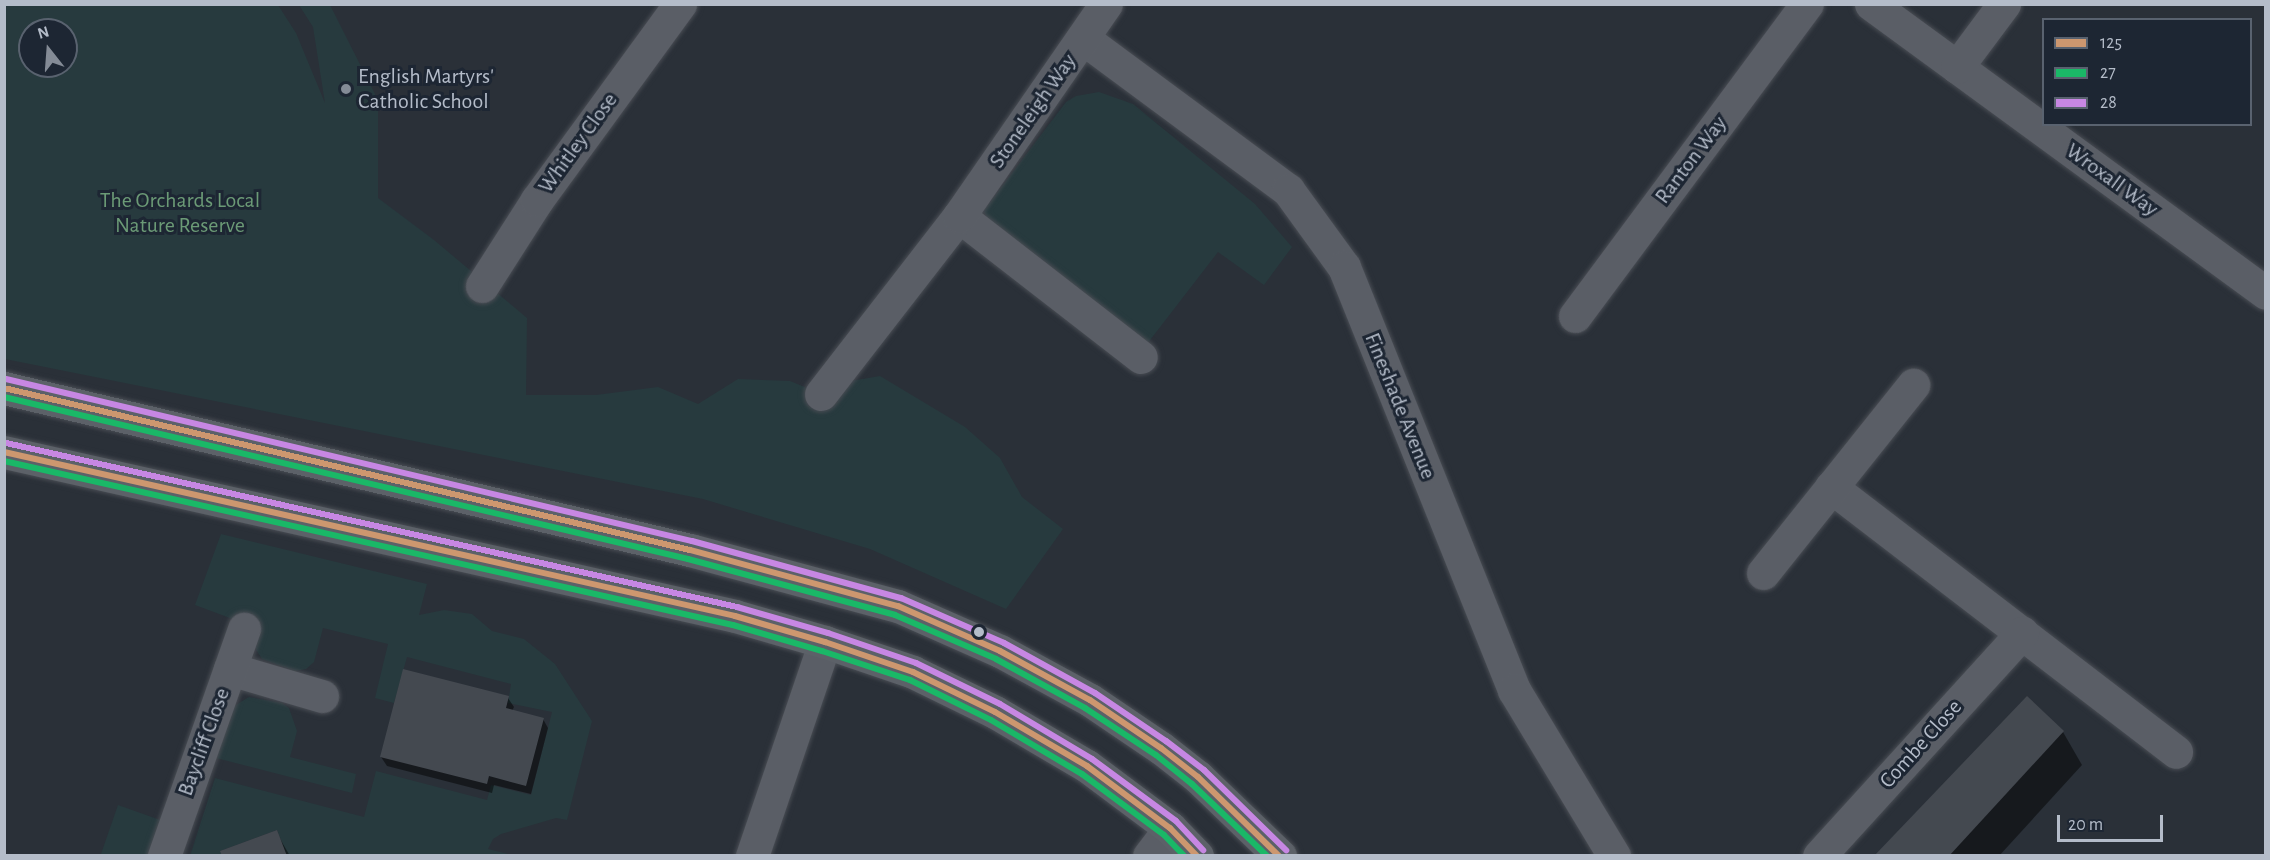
<!DOCTYPE html>
<style>
body{margin:0}
#map{position:relative;width:2270px;height:860px;overflow:hidden;background:#2a3038;font-family:"Alegreya Sans",sans-serif}
div>[style]{position:absolute}
.green>*{inset:0;background:#273a3e}
.shadow>*{inset:0;background:#0007}
.building>*{inset:0;background:#444950}
.roads{filter:drop-shadow(0 0 2px #484c53) drop-shadow(0 0 2px #484c53)}
.minor>*{height:33px;margin:-16.5px;padding:0 16.5px;transform-origin:16.5px;border-radius:16.5px;background:#5a5e66}
.major>*{height:33px;margin:-16.5px;padding:0 16.5px;transform-origin:16.5px;border-radius:16.5px;background:#5c6168}
.bus-1>*{height:6px;margin:-3px;padding:0 3px;transform-origin:3px;border-radius:3px;background:#cd976f}
.bus-2>*{height:6px;margin:-3px;padding:0 3px;transform-origin:3px;border-radius:3px;background:#1ab867}
.bus-3>*{height:6px;margin:-3px;padding:0 3px;transform-origin:3px;border-radius:3px;background:#c787e3}
.dots>*{width:16px;height:16px;translate:-50% -50%;box-sizing:border-box;border:3px solid #1d2633;border-radius:50%}
span{translate:-50% -50%;white-space:nowrap;text-align:center;line-height:1.15;-webkit-text-stroke:6px #1d2633;paint-order:stroke}
.poi-label{font-size:22px;color:#b4bcc9}
.left{translate:0 -50%;text-align:left}
.street-label{font-size:22px;color:#b4bcc9}
.park-label{font-size:22px;color:#6b9a76}
.frame{position:absolute;inset:0;border:6px solid #b4bcc9;pointer-events:none}
.legend{position:absolute;left:2042px;top:18px;width:210px;height:108px;box-sizing:border-box;background:#1d2633;border:2px solid #59626f;margin:0;padding:8px 10px;list-style:none;font-size:18px;color:#b4bcc9}
.legend li{display:flex;align-items:center;gap:12px;height:30px}
.legend b{width:30px;border:2px solid #59626f}
.north{position:absolute;left:18px;top:18px;width:60px;height:60px;box-sizing:border-box;background:#1d2633;border:2px solid #59626f;border-radius:50%;rotate:343deg;font-size:16px;font-weight:700;line-height:24px;text-align:center;color:#b4bcc9}
.north::after{content:'';display:block;margin:auto;width:21px;height:27px;background:#848b96;clip-path:polygon(50% 0,100% 100%,50% 72%,0 100%)}
.scale{position:absolute;left:2057px;top:815px;width:106px;height:27px;box-sizing:border-box;border:3px solid #b4bcc9;border-top:0;padding-left:8px;font-size:18px;line-height:21px;white-space:nowrap;color:#b4bcc9;-webkit-text-stroke:4px #1d2633;paint-order:stroke}
</style>
<div id="map">
<div class="green">
<div style="clip-path:polygon(evenodd,4px 5px,278px 5px,296px 33px,325px 103px,313px 27px,299px 5px,330px 5px,378px 100px,378px 198px,434px 240px,527px 318px,526px 395px,596px 395px,658px 387px,698px 404px,738px 379px,790px 381px,834px 399px,845px 382px,880px 376px,965px 427px,1000px 458px,1022px 497px,1063px 529px,1006px 609px,870px 549px,703px 499px,5px 359px,4px 5px,30px 30px,66px 30px,66px 66px,30px 66px,30px 30px)"></div>
<div style="clip-path:polygon(1099px 92px,1133px 104px,1255px 204px,1292px 247px,1264px 285px,1218px 252px,1147px 344px,987px 221px,984px 210px,1066px 102px,1076px 96px)"></div>
<div style="clip-path:polygon(221px 534px,427px 584px,419px 615px,444px 610px,472px 614px,492px 631px,524px 639px,555px 664px,592px 721px,567px 820px,556px 818px,501px 834px,493px 839px,488px 849px,512px 855px,287px 855px,277px 830px,220px 851px,222px 855px,190px 856px,215px 778px,364px 817px,376px 771px,487px 800px,491px 785px,531px 795px,552px 712px,508px 703px,511px 684px,407px 657px,394px 703px,375px 698px,388px 644px,323px 628px,314px 662px,306px 669px,295px 671px,262px 659px,255px 648px,257px 628px,195px 605px)"></div>
<div style="clip-path:polygon(249px 697px,282px 703px,289px 708px,297px 731px,290px 757px,356px 774px,352px 793px,216px 758px,231px 708px)"></div>
<div style="clip-path:polygon(118px 805px,163px 821px,150px 855px,101px 854px)"></div>
</div>
<div class="shadow">
<div style="clip-path:polygon(508px 698px,514px 707px,512px 711px,543px 719px,548px 728px,531px 794px,494px 785px,492px 793px,387px 766px,381px 757px)"></div>
<div style="clip-path:polygon(2063px 732px,2082px 765px,1999px 856px,1876px 856px)"></div>
<div style="clip-path:polygon(276px 832px,290px 856px,223px 856px)"></div>
</div>
<div class="building">
<div style="clip-path:polygon(403px 669px,509px 696px,506px 708px,544px 718px,526px 786px,489px 776px,487px 784px,380px 757px)"></div>
<div style="clip-path:polygon(2027px 696px,2064px 731px,1949px 856px,1874px 856px)"></div>
<div style="clip-path:polygon(277px 830px,287px 856px,222px 856px,220px 851px)"></div>
</div>
<div class="roads">
<div class="minor">
<div style="left:1871px;top:4px;width:489px;rotate:36.2deg"></div>
<div style="left:1084px;top:39px;width:254px;rotate:36.5deg"></div>
<div style="left:1288px;top:190px;width:95px;rotate:54deg"></div>
<div style="left:1344px;top:267px;width:456px;rotate:68.1deg"></div>
<div style="left:1514px;top:690px;width:194px;rotate:58.9deg"></div>
<div style="left:1957px;top:67px;width:79px;rotate:-53.3deg"></div>
<div style="left:959px;top:216px;width:230px;rotate:37.8deg"></div>
<div style="left:482px;top:286px;width:102px;rotate:-57.4deg"></div>
<div style="left:537px;top:200px;width:243px;rotate:-53.9deg"></div>
<div style="left:1575px;top:316px;width:389px;rotate:-53.4deg"></div>
<div style="left:821px;top:394px;width:225px;rotate:-52.2deg"></div>
<div style="left:959px;top:216px;width:258px;rotate:-55.3deg"></div>
<div style="left:1831px;top:487px;width:435px;rotate:37.5deg"></div>
<div style="left:1763px;top:573px;width:241px;rotate:-51.4deg"></div>
<div style="left:230px;top:669px;width:96px;rotate:16.4deg"></div>
<div style="left:164px;top:856px;width:241px;rotate:-70.6deg"></div>
<div style="left:752px;top:856px;width:226px;rotate:-71.2deg"></div>
<div style="left:1149px;top:856px;width:35px;rotate:-53deg"></div>
<div style="left:1819px;top:856px;width:302px;rotate:-47.7deg"></div>
</div>
<div class="major">
<div style="left:4px;top:388px;width:705px;rotate:13.29deg"></div>
<div style="left:690px;top:550px;width:215px;rotate:15.1deg"></div>
<div style="left:898px;top:606px;width:111px;rotate:23.8deg"></div>
<div style="left:1000px;top:651px;width:102px;rotate:28.6deg"></div>
<div style="left:1090px;top:700px;width:86px;rotate:34.1deg"></div>
<div style="left:1161px;top:748px;width:47px;rotate:38.1deg"></div>
<div style="left:1198px;top:777px;width:114px;rotate:43.9deg"></div>
<div style="left:4px;top:452px;width:749px;rotate:12.64deg"></div>
<div style="left:735px;top:616px;width:94px;rotate:16.1deg"></div>
<div style="left:825px;top:642px;width:93px;rotate:18.8deg"></div>
<div style="left:913px;top:672px;width:91px;rotate:26deg"></div>
<div style="left:995px;top:712px;width:107px;rotate:30.4deg"></div>
<div style="left:1087px;top:766px;width:104px;rotate:36.8deg"></div>
<div style="left:1170px;top:828px;width:39px;rotate:46deg"></div>
</div>
</div>
<div class="bus-1">
<div style="left:4px;top:388px;width:705px;rotate:13.29deg"></div>
<div style="left:690px;top:550px;width:215px;rotate:15.1deg"></div>
<div style="left:898px;top:606px;width:111px;rotate:23.8deg"></div>
<div style="left:1000px;top:651px;width:102px;rotate:28.6deg"></div>
<div style="left:1090px;top:700px;width:86px;rotate:34.1deg"></div>
<div style="left:1161px;top:748px;width:47px;rotate:38.1deg"></div>
<div style="left:1198px;top:777px;width:113px;rotate:44.3deg"></div>
<div style="left:4px;top:452px;width:749px;rotate:12.64deg"></div>
<div style="left:735px;top:616px;width:94px;rotate:16.1deg"></div>
<div style="left:825px;top:642px;width:93px;rotate:18.8deg"></div>
<div style="left:913px;top:672px;width:91px;rotate:26deg"></div>
<div style="left:995px;top:712px;width:107px;rotate:30.4deg"></div>
<div style="left:1087px;top:766px;width:104px;rotate:36.8deg"></div>
<div style="left:1170px;top:828px;width:39px;rotate:46deg"></div>
</div>
<div class="bus-2">
<div style="left:4px;top:397px;width:703px;rotate:13.32deg"></div>
<div style="left:688px;top:559px;width:214px;rotate:15.1deg"></div>
<div style="left:895px;top:615px;width:110px;rotate:23.5deg"></div>
<div style="left:996px;top:659px;width:102px;rotate:28.8deg"></div>
<div style="left:1085px;top:708px;width:85px;rotate:33.5deg"></div>
<div style="left:1156px;top:755px;width:46px;rotate:38.9deg"></div>
<div style="left:1192px;top:784px;width:104px;rotate:43.8deg"></div>
<div style="left:4px;top:461px;width:747px;rotate:12.68deg"></div>
<div style="left:733px;top:625px;width:93px;rotate:16.3deg"></div>
<div style="left:822px;top:651px;width:93px;rotate:18.2deg"></div>
<div style="left:910px;top:680px;width:90px;rotate:26.3deg"></div>
<div style="left:991px;top:720px;width:106px;rotate:30.7deg"></div>
<div style="left:1082px;top:774px;width:102px;rotate:36.6deg"></div>
<div style="left:1164px;top:835px;width:29px;rotate:46deg"></div>
</div>
<div class="bus-3">
<div style="left:6px;top:379px;width:705px;rotate:13.29deg"></div>
<div style="left:692px;top:541px;width:217px;rotate:15.3deg"></div>
<div style="left:901px;top:598px;width:112px;rotate:23.6deg"></div>
<div style="left:1004px;top:643px;width:104px;rotate:28.8deg"></div>
<div style="left:1095px;top:693px;width:86px;rotate:34.1deg"></div>
<div style="left:1166px;top:741px;width:48px;rotate:37.3deg"></div>
<div style="left:1204px;top:770px;width:115px;rotate:44.3deg"></div>
<div style="left:6px;top:443px;width:749px;rotate:12.64deg"></div>
<div style="left:737px;top:607px;width:95px;rotate:15.9deg"></div>
<div style="left:828px;top:633px;width:93px;rotate:18.8deg"></div>
<div style="left:916px;top:663px;width:93px;rotate:26deg"></div>
<div style="left:1000px;top:704px;width:107px;rotate:30.9deg"></div>
<div style="left:1092px;top:759px;width:104px;rotate:36.4deg"></div>
<div style="left:1176px;top:821px;width:40px;rotate:47deg"></div>
</div>
<div class="dots">
<div style="left:346px;top:89px;background:#848b96"></div>
<div style="left:979px;top:632px;background:#b4bcc9"></div>
</div>
<div class="poi-label">
<span class="left" style="left:358px;top:89px">English Martyrs'<br>Catholic School</span>
</div>
<div class="street-label">
<span style="left:1033px;top:111px;rotate:-55deg">Stoneleigh Way</span>
<span style="left:578px;top:143px;rotate:-54deg">Whitley Close</span>
<span style="left:1691px;top:160px;rotate:-53deg">Ranton Way</span>
<span style="left:2112px;top:180px;rotate:36deg">Wroxall Way</span>
<span style="left:1400px;top:406px;rotate:68deg">Fineshade Avenue</span>
<span style="left:204px;top:742px;rotate:-70deg">Baycliff Close</span>
<span style="left:1921px;top:744px;rotate:-48deg">Combe Close</span>
</div>
<div class="park-label">
<span style="left:180px;top:213px">The Orchards Local<br>Nature Reserve</span>
</div>
<div class="frame"></div>
<ul class="legend">
<li><b style="height:8px;background:#cd976f"></b>125</li>
<li><b style="height:8px;background:#1ab867"></b>27</li>
<li><b style="height:8px;background:#c787e3"></b>28</li>
</ul>
<div class="north">N</div>
<div class="scale">20 m</div>
</div>
